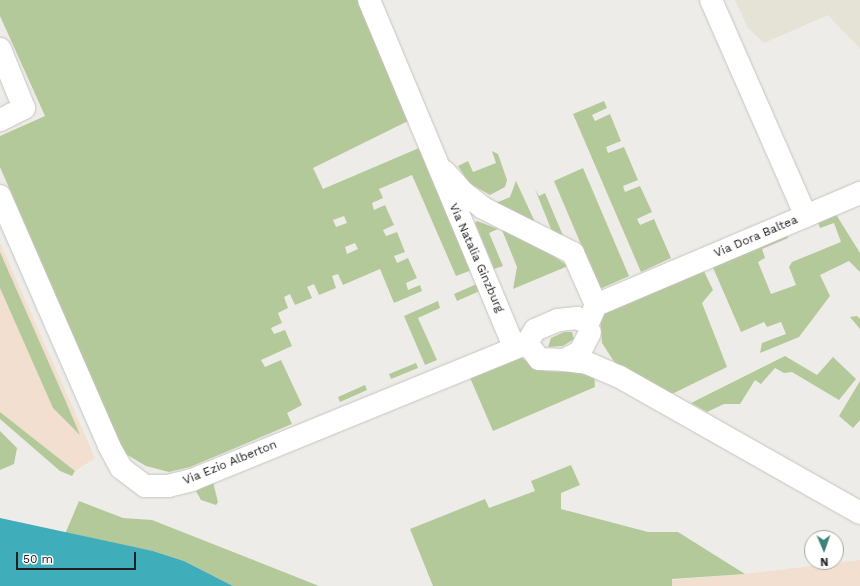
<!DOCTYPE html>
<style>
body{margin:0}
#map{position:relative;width:860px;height:586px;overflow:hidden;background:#eeece8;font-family:"Work Sans",sans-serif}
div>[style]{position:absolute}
.built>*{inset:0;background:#e5e2d6}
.education>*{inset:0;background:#f2dfcf}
.green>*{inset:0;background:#b4c999}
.water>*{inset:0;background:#40adba}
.roads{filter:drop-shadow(0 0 1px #c5c4c0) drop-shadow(0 0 1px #c5c4c0)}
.minor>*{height:22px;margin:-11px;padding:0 11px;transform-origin:11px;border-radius:11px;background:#fff}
span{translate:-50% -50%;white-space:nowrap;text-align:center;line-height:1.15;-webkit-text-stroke:3px #fff;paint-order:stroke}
.street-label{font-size:12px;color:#21201f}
.north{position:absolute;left:804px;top:530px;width:40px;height:40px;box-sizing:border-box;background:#fff;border:1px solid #a6a6a5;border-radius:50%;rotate:178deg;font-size:11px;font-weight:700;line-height:16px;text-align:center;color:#21201f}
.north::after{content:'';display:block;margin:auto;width:14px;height:18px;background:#3c8278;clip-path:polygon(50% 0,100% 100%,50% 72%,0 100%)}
.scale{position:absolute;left:16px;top:552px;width:120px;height:18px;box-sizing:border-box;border:2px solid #21201f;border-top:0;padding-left:5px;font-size:12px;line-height:14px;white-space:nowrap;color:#21201f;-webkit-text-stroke:3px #fff;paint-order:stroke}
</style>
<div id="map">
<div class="built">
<div style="clip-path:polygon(735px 0,860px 0,860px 49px,828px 15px,764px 43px,748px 28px)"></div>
</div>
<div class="education">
<div style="clip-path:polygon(0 243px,95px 458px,75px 471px,0 412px)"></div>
<div style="clip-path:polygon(860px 560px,860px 586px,596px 586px,745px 574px)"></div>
</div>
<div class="green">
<div style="clip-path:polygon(evenodd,0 0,358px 0,410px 120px,313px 168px,323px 189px,419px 148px,472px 270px,456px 276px,412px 175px,379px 189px,383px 198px,372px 203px,374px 210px,385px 205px,394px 225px,383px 230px,386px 236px,397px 232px,405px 252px,394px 256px,397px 263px,408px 258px,417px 278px,406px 283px,408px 290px,420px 285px,422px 291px,394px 303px,380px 269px,343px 285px,338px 274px,332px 276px,336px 288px,319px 295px,314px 284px,307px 287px,312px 298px,295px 305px,290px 294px,284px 297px,288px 308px,278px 313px,282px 323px,271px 328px,274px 334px,285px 330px,292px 346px,261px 360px,265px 367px,281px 360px,302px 405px,287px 413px,292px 424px,190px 467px,169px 472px,146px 466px,124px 453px,0 167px,0 136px,45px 116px,0 16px,0 0,344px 216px,347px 223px,336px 227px,333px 220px,344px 216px,0 0,355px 243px,358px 249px,347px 254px,345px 247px,355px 243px)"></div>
<div style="clip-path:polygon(604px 101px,607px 108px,592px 115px,595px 121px,610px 114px,621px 141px,606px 147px,608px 153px,624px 147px,638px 180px,623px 186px,625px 192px,640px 186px,652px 212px,637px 219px,640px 225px,654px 219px,671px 258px,641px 272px,573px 114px)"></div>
<div style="clip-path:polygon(492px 151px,498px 154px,507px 180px,505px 187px,490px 195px,469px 183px,458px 166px,468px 161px,473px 172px,496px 163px)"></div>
<div style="clip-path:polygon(583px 168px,629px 276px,600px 289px,554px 181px)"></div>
<div style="clip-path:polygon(516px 181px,534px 220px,534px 225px,496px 203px,510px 197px)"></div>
<div style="clip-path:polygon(535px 189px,539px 196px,545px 193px,564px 238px,551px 229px)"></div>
<div style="clip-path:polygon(832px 208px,860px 253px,860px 272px,849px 261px,820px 275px,830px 296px,799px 337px,760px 353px,762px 343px,786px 334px,781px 322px,767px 327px,764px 322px,741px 332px,711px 263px,786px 231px,788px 238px,762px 249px,765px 258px,758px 262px,771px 294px,796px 285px,789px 267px,792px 262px,841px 242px,834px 223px,820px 228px,815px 215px)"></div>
<div style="clip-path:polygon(477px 221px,498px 229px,489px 233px,503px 266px,494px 269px,475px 223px)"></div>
<div style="clip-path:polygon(502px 230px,532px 241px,568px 266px,513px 289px,517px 267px)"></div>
<div style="clip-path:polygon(0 252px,66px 402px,80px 435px,53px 408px,0 288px)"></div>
<div style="clip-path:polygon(702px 267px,713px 290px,702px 303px,727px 367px,674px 393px,663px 393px,622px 370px,613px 360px,602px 343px,600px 318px,602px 312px)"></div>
<div style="clip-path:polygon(479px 283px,482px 290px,457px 301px,454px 294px)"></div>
<div style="clip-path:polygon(438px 301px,440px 308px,418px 318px,437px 360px,425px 365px,404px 316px)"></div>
<div style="clip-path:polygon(857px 316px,860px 319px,860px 329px,850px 317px)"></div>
<div style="clip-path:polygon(564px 332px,572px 332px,574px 339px,563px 346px,548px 347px,551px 338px)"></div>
<div style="clip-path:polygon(785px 356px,817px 375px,833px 357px,856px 379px,839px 400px,792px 372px,784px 373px,775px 368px,761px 384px,755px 380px,740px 404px,724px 404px,707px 412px,691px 403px)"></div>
<div style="clip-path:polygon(520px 357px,544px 371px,594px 373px,595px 387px,493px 431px,468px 373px)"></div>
<div style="clip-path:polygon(416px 363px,418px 368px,391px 379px,389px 374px)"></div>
<div style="clip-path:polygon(860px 381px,860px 420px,853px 428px,839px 416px)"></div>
<div style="clip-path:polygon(365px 385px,367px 390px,340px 402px,338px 397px)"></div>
<div style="clip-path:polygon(0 412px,75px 471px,72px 476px,60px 471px,0 419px)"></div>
<div style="clip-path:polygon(0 431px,17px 448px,14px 464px,0 470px)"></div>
<div style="clip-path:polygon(571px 465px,580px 485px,561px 493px,561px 509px,648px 532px,678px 532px,745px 574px,672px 579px,672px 586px,433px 586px,410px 529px,485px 499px,489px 508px,535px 491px,531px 481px)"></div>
<div style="clip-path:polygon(213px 482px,218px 502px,216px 505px,201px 500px,196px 491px)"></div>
<div style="clip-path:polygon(79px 501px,123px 518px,152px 520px,319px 586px,233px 586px,184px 561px,153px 551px,65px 534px)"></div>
</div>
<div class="water">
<div style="clip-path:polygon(0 518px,153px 551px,184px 561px,233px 586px,0 586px)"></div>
</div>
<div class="roads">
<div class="minor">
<div style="left:369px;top:0;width:376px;rotate:67.3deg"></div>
<div style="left:711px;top:0;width:236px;rotate:66.3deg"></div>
<div style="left:0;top:49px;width:64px;rotate:67.9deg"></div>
<div style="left:24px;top:108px;width:27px;rotate:153deg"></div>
<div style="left:445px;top:172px;width:28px;rotate:48deg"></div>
<div style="left:464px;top:193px;width:24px;rotate:38deg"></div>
<div style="left:483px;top:208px;width:101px;rotate:26.6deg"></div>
<div style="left:573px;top:253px;width:57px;rotate:66.1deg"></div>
<div style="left:0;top:196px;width:273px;rotate:66.4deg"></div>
<div style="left:109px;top:446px;width:25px;rotate:61deg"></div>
<div style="left:121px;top:468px;width:30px;rotate:37deg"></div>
<div style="left:145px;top:486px;width:23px"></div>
<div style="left:168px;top:486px;width:25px;rotate:-14deg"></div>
<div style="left:192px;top:480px;width:362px;rotate:-22.2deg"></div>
<div style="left:588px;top:323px;width:20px;rotate:-66deg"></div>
<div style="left:596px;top:305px;width:287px;rotate:-23deg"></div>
<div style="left:588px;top:323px;width:12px;rotate:-156deg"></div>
<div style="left:577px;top:318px;width:19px;rotate:174deg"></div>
<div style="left:558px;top:320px;width:25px;rotate:157deg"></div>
<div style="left:535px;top:330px;width:15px;rotate:122deg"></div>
<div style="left:527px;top:343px;width:20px;rotate:53deg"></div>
<div style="left:539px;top:359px;width:25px;rotate:2deg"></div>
<div style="left:564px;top:360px;width:18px;rotate:-27deg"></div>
<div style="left:580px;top:352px;width:22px;rotate:-63deg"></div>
<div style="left:564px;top:360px;width:23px;rotate:7deg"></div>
<div style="left:587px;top:363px;width:36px;rotate:23deg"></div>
<div style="left:620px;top:377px;width:276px;rotate:29.5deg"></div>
</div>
</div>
<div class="street-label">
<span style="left:756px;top:237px;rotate:-23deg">Via Dora Baltea</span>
<span style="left:476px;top:258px;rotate:66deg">Via Natalia Ginzburg</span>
<span style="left:230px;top:463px;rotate:-22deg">Via Ezio Alberton</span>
</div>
<div class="north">N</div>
<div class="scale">50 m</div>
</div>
